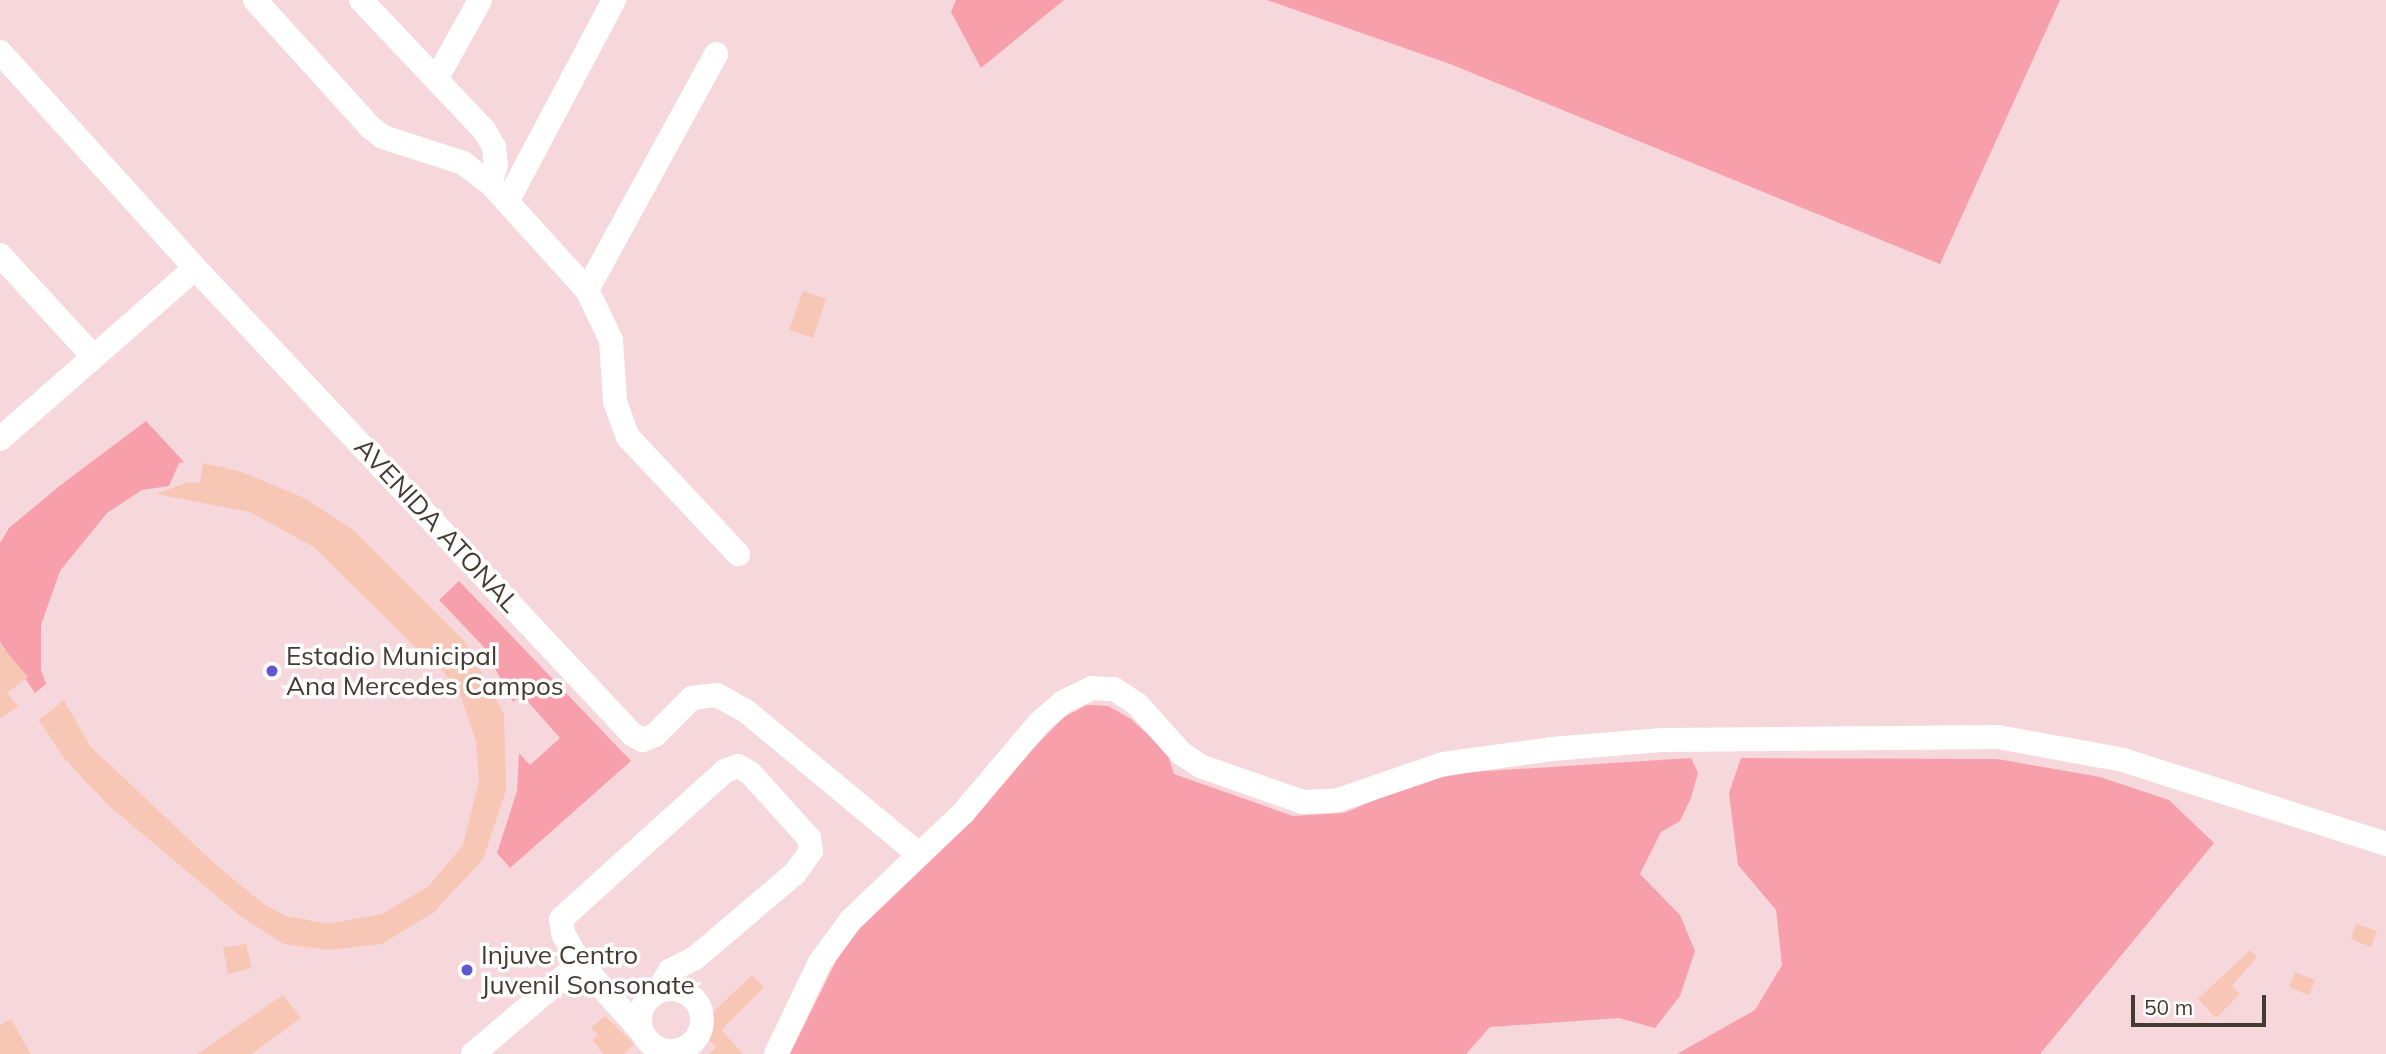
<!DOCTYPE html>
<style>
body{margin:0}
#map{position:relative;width:2386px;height:1054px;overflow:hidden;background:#fceedf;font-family:Mulish,sans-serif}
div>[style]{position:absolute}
.green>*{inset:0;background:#f6d7db}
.forest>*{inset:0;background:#f7a0ac}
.building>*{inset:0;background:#f8c6b4}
.minor>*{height:24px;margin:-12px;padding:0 12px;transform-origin:12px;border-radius:12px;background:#fff}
.minor>.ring{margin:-12px;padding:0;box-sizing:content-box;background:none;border:24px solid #fff;border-radius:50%}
.dots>*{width:19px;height:19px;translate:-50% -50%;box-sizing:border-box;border:4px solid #fefefe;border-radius:50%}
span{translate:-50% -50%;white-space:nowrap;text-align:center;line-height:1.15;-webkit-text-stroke:7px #fefefe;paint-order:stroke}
.street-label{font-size:26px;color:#443b31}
.poi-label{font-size:26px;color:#443b31}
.left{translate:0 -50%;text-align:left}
.scale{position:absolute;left:2131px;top:995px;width:135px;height:32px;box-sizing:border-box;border:4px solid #443b31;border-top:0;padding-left:9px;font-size:21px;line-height:24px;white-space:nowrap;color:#443b31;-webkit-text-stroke:5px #fefefe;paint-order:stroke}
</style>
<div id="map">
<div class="green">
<div style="clip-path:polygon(0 0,2386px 0,2386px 1054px,0 1054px)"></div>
</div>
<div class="forest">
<div style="clip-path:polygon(956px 0,1064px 0,981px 68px,951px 12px)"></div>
<div style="clip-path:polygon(1267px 0,2060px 0,1940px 264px,1450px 64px)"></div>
<div style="clip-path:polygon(146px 421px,184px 462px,179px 463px,169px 486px,142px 490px,107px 513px,60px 571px,41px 625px,41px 670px,46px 684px,35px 693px,0 642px,0 543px,9px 528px,62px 484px)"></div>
<div style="clip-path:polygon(459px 581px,631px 761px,510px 868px,497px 853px,517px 791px,519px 753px,530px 765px,560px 738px,522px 695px,513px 702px,483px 646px,439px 600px)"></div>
<div style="clip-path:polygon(1087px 705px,1108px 706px,1131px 719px,1167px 752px,1174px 774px,1293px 816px,1344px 813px,1421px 781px,1471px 772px,1691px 758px,1698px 773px,1691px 798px,1680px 821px,1661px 832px,1640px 874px,1680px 915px,1695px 951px,1680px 996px,1655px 1028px,1619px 1018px,1490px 1027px,1466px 1054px,790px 1054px,846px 941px,1064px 717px)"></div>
<div style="clip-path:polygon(1741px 758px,1997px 759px,2100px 777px,2169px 800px,2214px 843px,2040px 1054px,1677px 1054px,1755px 1010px,1782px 965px,1776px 910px,1738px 865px,1729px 793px)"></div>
</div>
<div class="building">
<div style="clip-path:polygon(803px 291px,826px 299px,813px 338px,789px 330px)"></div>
<div style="clip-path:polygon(203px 463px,241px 472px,302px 497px,352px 529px,465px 642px,504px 714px,506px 790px,483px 859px,434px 912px,382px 944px,329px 950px,284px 944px,239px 915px,107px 804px,64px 758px,39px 720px,64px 700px,90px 746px,216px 865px,265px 905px,286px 916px,328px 924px,382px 914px,429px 886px,463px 845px,479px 781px,476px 741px,460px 694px,440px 667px,437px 669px,314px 547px,250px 512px,156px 494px,189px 482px,200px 483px)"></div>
<div style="clip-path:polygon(0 644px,28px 677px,7px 693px,18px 706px,0 719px)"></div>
<div style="clip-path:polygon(2356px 924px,2377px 931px,2371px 947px,2351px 939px)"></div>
<div style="clip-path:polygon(246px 944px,252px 968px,228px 974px,223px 948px)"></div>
<div style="clip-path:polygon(2250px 950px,2257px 957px,2232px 986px,2240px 994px,2216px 1018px,2198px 999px)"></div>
<div style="clip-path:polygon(2295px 972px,2315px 980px,2309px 995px,2289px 987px)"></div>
<div style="clip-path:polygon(752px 975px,764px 987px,721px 1030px,743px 1054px,709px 1054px,716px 1047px,710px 1040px,701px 1050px,709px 1016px)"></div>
<div style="clip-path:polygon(283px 995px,301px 1018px,251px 1054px,197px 1054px)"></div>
<div style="clip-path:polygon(605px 1016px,634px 1044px,624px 1054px,604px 1054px,592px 1040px,598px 1035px,591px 1028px)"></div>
<div style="clip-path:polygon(11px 1019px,31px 1054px,0 1054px,0 1025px)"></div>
</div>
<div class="minor">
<div style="left:255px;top:0;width:171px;rotate:47.8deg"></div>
<div style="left:370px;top:127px;width:16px;rotate:38deg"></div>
<div style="left:383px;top:137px;width:84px;rotate:18deg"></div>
<div style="left:463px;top:163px;width:34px;rotate:37deg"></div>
<div style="left:490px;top:183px;width:144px;rotate:47.8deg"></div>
<div style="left:587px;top:290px;width:55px;rotate:64.4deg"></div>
<div style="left:611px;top:340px;width:62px;rotate:86.3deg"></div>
<div style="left:615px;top:402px;width:37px;rotate:70deg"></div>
<div style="left:628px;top:437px;width:161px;rotate:46.8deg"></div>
<div style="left:361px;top:0;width:180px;rotate:46.6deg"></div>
<div style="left:485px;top:131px;width:18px;rotate:61deg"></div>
<div style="left:494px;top:147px;width:18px;rotate:84deg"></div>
<div style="left:496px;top:165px;width:19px;rotate:108deg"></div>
<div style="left:0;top:52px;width:291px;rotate:47.9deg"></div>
<div style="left:195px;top:268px;width:640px;rotate:46.84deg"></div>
<div style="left:633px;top:735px;width:11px;rotate:27deg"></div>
<div style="left:643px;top:740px;width:13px;rotate:-23deg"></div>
<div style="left:655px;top:735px;width:52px;rotate:-45deg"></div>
<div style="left:692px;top:698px;width:25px;rotate:-7deg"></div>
<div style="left:717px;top:695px;width:33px;rotate:29deg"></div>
<div style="left:746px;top:711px;width:222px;rotate:39.7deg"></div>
<div style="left:437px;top:78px;width:89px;rotate:-61.1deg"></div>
<div style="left:507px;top:202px;width:229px;rotate:-62.1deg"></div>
<div style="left:0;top:255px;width:136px;rotate:47.4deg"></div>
<div style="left:587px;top:290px;width:269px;rotate:-61.3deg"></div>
<div style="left:0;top:439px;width:259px;rotate:-41.2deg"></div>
<div class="ring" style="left:640px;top:989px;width:38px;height:38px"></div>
<div style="left:642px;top:1032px;width:93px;rotate:-131.9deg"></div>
<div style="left:580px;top:963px;width:34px;rotate:-120deg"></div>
<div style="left:563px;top:933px;width:14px;rotate:-98deg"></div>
<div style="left:561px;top:919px;width:221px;rotate:-42.1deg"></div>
<div style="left:725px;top:771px;width:14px;rotate:-21deg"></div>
<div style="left:738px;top:766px;width:14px;rotate:30deg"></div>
<div style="left:750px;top:773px;width:88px;rotate:47.8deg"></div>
<div style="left:809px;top:838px;width:13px;rotate:81deg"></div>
<div style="left:811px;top:851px;width:29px;rotate:126deg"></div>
<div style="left:794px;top:874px;width:130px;rotate:139.7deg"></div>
<div style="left:695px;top:958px;width:28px;rotate:153deg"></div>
<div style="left:670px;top:971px;width:23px;rotate:121deg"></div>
<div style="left:473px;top:1054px;width:140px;rotate:-40.4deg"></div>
<div style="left:776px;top:1054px;width:102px;rotate:-64.4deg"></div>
<div style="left:820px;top:962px;width:52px;rotate:-53.6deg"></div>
<div style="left:851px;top:920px;width:155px;rotate:-43.7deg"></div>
<div style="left:963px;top:813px;width:118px;rotate:-49.8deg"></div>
<div style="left:1039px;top:723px;width:32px;rotate:-41deg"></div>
<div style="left:1063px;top:702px;width:32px;rotate:-26deg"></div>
<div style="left:1092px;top:688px;width:22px;rotate:3deg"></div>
<div style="left:1114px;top:689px;width:27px;rotate:33deg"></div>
<div style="left:1137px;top:704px;width:66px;rotate:48.1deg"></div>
<div style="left:1181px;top:753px;width:23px;rotate:34deg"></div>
<div style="left:1200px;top:766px;width:109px;rotate:19.3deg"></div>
<div style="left:1303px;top:802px;width:35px;rotate:-3deg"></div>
<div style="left:1338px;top:800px;width:111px;rotate:-18.9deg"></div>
<div style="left:1443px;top:764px;width:110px;rotate:-7.8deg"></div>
<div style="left:1552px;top:749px;width:110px;rotate:-4.7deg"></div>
<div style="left:1662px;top:740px;width:336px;rotate:-0.5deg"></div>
<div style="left:1998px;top:737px;width:127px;rotate:10.4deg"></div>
<div style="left:2123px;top:760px;width:276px;rotate:17.7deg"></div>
</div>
<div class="dots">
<div style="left:272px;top:671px;background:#6158d1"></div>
<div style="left:467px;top:970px;background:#6158d1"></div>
</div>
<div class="street-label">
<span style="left:437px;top:525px;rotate:47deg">AVENIDA ATONAL</span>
</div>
<div class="poi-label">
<span class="left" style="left:286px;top:671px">Estadio Municipal<br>Ana Mercedes Campos</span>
<span class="left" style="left:481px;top:970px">Injuve Centro<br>Juvenil Sonsonate</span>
</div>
<div class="scale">50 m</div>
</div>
